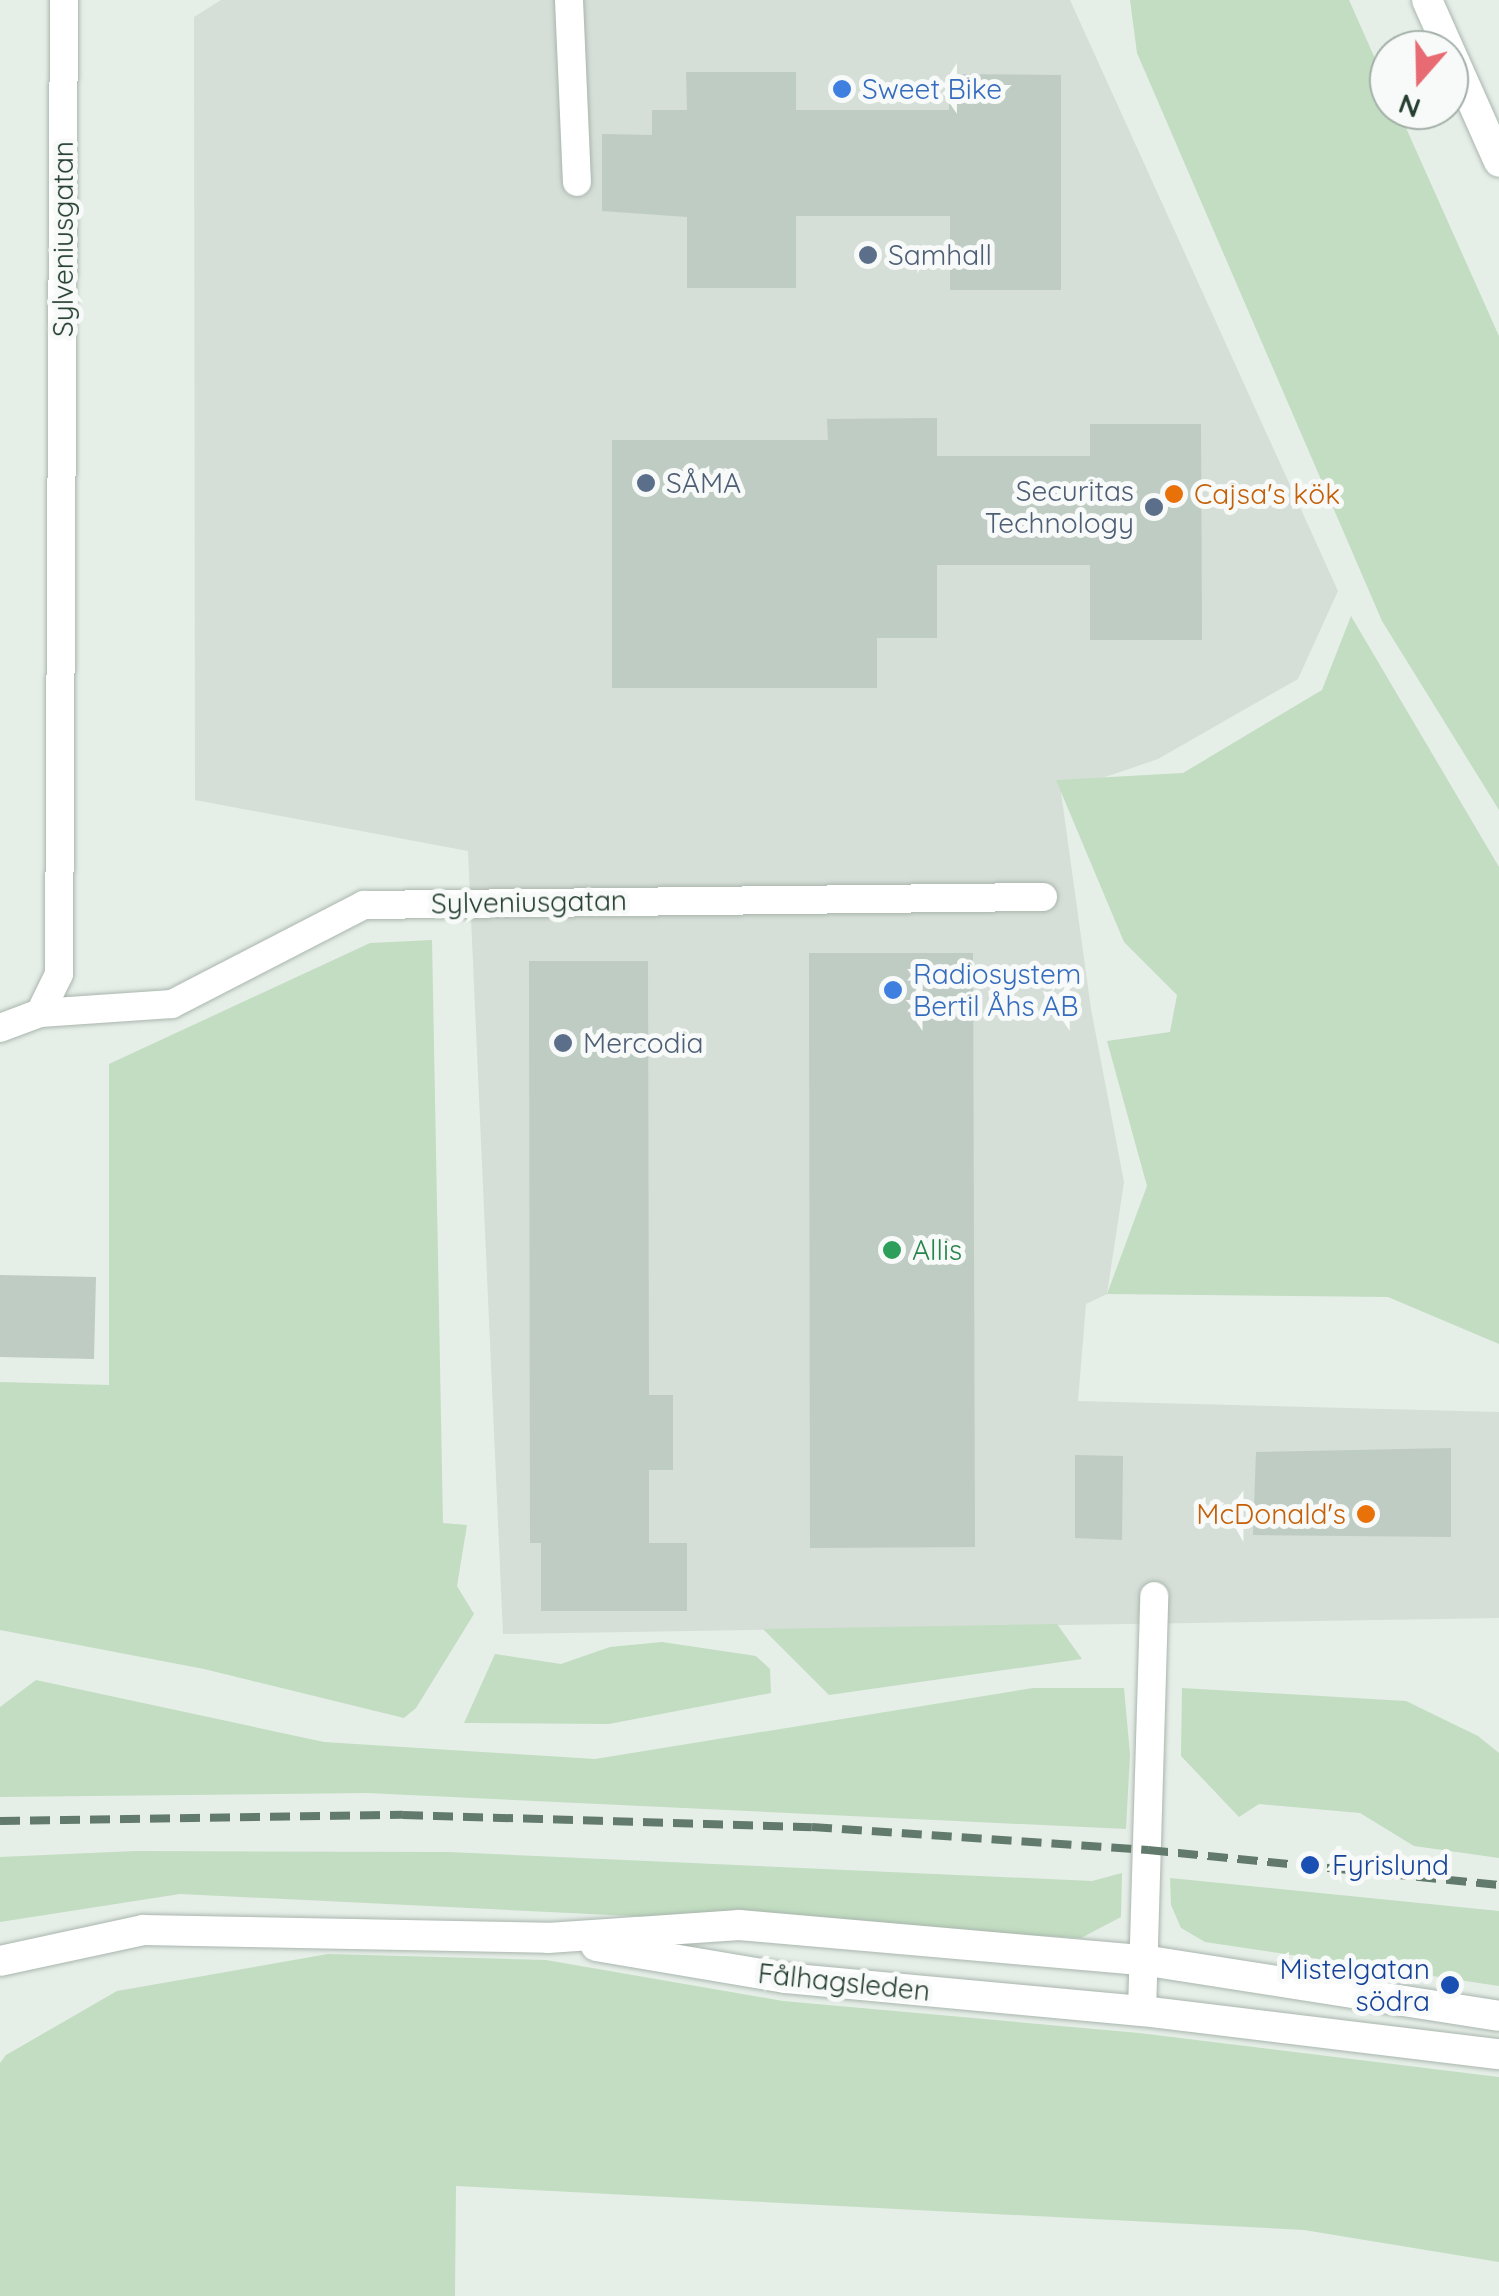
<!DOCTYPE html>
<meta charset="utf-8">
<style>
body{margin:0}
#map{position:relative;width:1499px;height:2296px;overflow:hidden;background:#e6eee8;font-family:Quicksand,sans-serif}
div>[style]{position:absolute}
.built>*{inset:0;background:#d5ded7}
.green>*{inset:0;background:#c2ddc1}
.building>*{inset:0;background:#bfccc3}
.roads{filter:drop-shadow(0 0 2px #a9b6ad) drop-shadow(0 0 2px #a9b6ad)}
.minor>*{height:28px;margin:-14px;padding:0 14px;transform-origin:14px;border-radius:14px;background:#fff}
.tertiary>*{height:30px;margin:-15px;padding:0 15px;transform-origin:15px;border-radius:15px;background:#fff}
.secondary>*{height:30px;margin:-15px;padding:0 15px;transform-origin:15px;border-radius:15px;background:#fff}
.rail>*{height:8px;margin-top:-4px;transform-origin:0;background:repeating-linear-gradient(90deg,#617a6c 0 20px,transparent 0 30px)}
.dots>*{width:28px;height:28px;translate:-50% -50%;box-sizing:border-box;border:5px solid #f7faf8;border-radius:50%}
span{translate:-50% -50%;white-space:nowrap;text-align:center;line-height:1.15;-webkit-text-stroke:10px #f7faf8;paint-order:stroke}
.shop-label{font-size:28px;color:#366cbe}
.left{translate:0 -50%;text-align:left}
.street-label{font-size:28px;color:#263f31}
.service-label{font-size:28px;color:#4e5e75}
.right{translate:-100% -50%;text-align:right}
.food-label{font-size:28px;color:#c56008}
.leisure-label{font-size:28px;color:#27864d}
.transit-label{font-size:28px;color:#164399}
.north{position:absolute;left:1369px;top:30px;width:100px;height:100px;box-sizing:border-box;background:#f7faf8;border:2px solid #a3afa8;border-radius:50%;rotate:200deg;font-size:28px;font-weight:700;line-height:40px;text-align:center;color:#263f31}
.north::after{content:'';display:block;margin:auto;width:35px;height:45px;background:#e86a72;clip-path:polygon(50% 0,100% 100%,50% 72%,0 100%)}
</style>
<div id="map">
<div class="built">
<div style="clip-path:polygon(221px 0,1070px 0,1338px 591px,1298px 679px,1158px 759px,1061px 792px,1091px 1009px,1124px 1182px,1107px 1294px,1086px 1304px,1078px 1401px,1499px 1412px,1499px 1618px,503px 1634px,468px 851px,195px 800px,194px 17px)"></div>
</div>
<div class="green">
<div style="clip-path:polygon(1130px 0,1349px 0,1389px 90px,1389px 110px,1398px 110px,1499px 336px,1499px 810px,1382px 621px,1137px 53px)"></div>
<div style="clip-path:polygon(1351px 616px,1499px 867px,1499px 1344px,1388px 1297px,1107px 1294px,1147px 1186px,1107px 1041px,1170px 1032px,1177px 995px,1124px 942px,1056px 780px,1183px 773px,1322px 690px)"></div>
<div style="clip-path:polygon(432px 940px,443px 1523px,467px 1525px,457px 1586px,474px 1614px,416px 1708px,404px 1718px,204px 1669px,0 1630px,0 1382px,109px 1385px,109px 1064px,370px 943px)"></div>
<div style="clip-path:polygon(1057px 1624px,1082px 1659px,829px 1695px,763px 1629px)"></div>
<div style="clip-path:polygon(662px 1642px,756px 1656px,770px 1669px,771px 1693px,609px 1724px,464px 1723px,495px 1654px,561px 1664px,610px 1647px)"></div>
<div style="clip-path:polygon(36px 1680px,324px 1742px,595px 1759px,1033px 1688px,1124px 1688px,1130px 1754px,1126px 1829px,367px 1793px,0 1797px,0 1707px)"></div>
<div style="clip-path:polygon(1182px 1688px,1406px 1701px,1478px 1736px,1499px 1753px,1499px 1858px,1414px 1846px,1360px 1813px,1259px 1804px,1239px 1817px,1181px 1756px)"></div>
<div style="clip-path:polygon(135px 1851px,448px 1852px,1092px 1881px,1122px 1873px,1121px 1917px,1081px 1938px,180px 1894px,0 1922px,0 1857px)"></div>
<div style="clip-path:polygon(1170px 1878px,1499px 1911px,1499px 1986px,1205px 1942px,1181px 1928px,1171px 1905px)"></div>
<div style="clip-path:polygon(328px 1954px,546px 1960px,783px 2001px,1139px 2033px,1499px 2077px,1499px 2262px,1304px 2230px,456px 2186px,455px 2296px,0 2296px,0 2063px,6px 2055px,117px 1991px)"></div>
</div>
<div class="building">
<div style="clip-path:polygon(686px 72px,796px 72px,796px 110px,949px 110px,949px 74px,1061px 75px,1061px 290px,950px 290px,950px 216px,796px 216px,796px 288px,687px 288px,687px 217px,602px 211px,602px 134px,652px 135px,652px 110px,687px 110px)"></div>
<div style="clip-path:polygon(937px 418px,937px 456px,1090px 456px,1090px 424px,1201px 424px,1202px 640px,1090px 640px,1090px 565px,937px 565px,937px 638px,877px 638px,877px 688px,612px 688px,612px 440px,828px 440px,827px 419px)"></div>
<div style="clip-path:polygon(809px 953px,973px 953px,975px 1547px,810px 1548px)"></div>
<div style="clip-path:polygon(529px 961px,648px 961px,649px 1395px,673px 1395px,673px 1470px,649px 1470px,649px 1543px,687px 1543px,687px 1611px,541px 1611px,541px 1543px,530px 1543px)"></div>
<div style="clip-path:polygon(0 1275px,96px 1277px,94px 1359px,0 1357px)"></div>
<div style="clip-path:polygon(1451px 1448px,1451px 1537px,1253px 1535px,1256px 1452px)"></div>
<div style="clip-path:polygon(1075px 1455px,1123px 1456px,1122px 1540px,1075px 1538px)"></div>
</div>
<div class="roads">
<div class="minor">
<div style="left:569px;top:0;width:182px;rotate:87.5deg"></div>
<div style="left:40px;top:1013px;width:132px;rotate:-3.9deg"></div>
<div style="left:172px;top:1004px;width:216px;rotate:-27.3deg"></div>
<div style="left:364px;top:905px;width:679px;rotate:-0.68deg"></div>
<div style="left:0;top:1028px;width:43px;rotate:-20.6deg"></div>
<div style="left:40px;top:1013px;width:43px;rotate:-64deg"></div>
<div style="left:59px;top:974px;width:974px;rotate:-89.71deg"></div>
<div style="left:1142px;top:2011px;width:415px;rotate:-88.3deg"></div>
</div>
<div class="tertiary">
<div style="left:596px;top:1946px;width:192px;rotate:9.6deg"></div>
<div style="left:785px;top:1978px;width:359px;rotate:5.3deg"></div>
<div style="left:1142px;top:2011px;width:360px;rotate:6.9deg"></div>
<div style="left:0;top:1961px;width:146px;rotate:-12.2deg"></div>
<div style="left:143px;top:1930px;width:405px;rotate:1.1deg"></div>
<div style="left:548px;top:1938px;width:192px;rotate:-3.9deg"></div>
<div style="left:740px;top:1925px;width:404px;rotate:5deg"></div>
<div style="left:1142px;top:1960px;width:361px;rotate:8.9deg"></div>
</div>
<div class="secondary">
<div style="left:1427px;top:0;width:177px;rotate:66deg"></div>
</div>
</div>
<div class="rail">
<div style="left:0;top:1821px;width:403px;rotate:-0.9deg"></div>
<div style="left:403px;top:1815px;width:409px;rotate:1.7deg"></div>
<div style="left:812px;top:1827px;width:337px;rotate:3.9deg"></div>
<div style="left:1148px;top:1850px;width:353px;rotate:5.7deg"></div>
</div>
<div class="dots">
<div style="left:842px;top:89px;background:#3f7fe0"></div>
<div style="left:868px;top:255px;background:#5c6f8a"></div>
<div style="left:646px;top:483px;background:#5c6f8a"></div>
<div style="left:1174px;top:494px;background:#e8710a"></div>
<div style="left:1154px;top:507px;background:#5c6f8a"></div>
<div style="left:893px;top:990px;background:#3f7fe0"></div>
<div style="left:563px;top:1043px;background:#5c6f8a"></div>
<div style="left:892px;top:1250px;background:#2e9e5b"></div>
<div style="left:1366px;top:1514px;background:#e8710a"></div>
<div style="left:1310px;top:1865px;background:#1a4fb4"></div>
<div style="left:1450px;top:1985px;background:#1a4fb4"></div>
</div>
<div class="shop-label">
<span class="left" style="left:862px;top:89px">Sweet Bike</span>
<span class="left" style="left:913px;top:990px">Radiosystem<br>Bertil Åhs AB</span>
</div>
<div class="street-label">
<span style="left:63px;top:239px;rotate:-90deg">Sylveniusgatan</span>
<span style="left:529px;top:902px;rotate:-1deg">Sylveniusgatan</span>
<span style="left:844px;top:1982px;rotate:6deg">Fålhagsleden</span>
</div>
<div class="service-label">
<span class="left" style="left:888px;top:255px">Samhall</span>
<span class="left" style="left:666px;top:483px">SÅMA</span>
<span class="right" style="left:1134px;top:507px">Securitas<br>Technology</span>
<span class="left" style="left:583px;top:1043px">Mercodia</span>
</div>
<div class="food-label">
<span class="left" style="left:1194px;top:494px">Cajsa's kök</span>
<span class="right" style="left:1346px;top:1514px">McDonald's</span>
</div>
<div class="leisure-label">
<span class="left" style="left:912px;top:1250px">Allis</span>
</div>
<div class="transit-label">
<span class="left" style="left:1332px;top:1865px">Fyrislund</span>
<span class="right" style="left:1430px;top:1985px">Mistelgatan<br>södra</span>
</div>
<div class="north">N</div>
</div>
